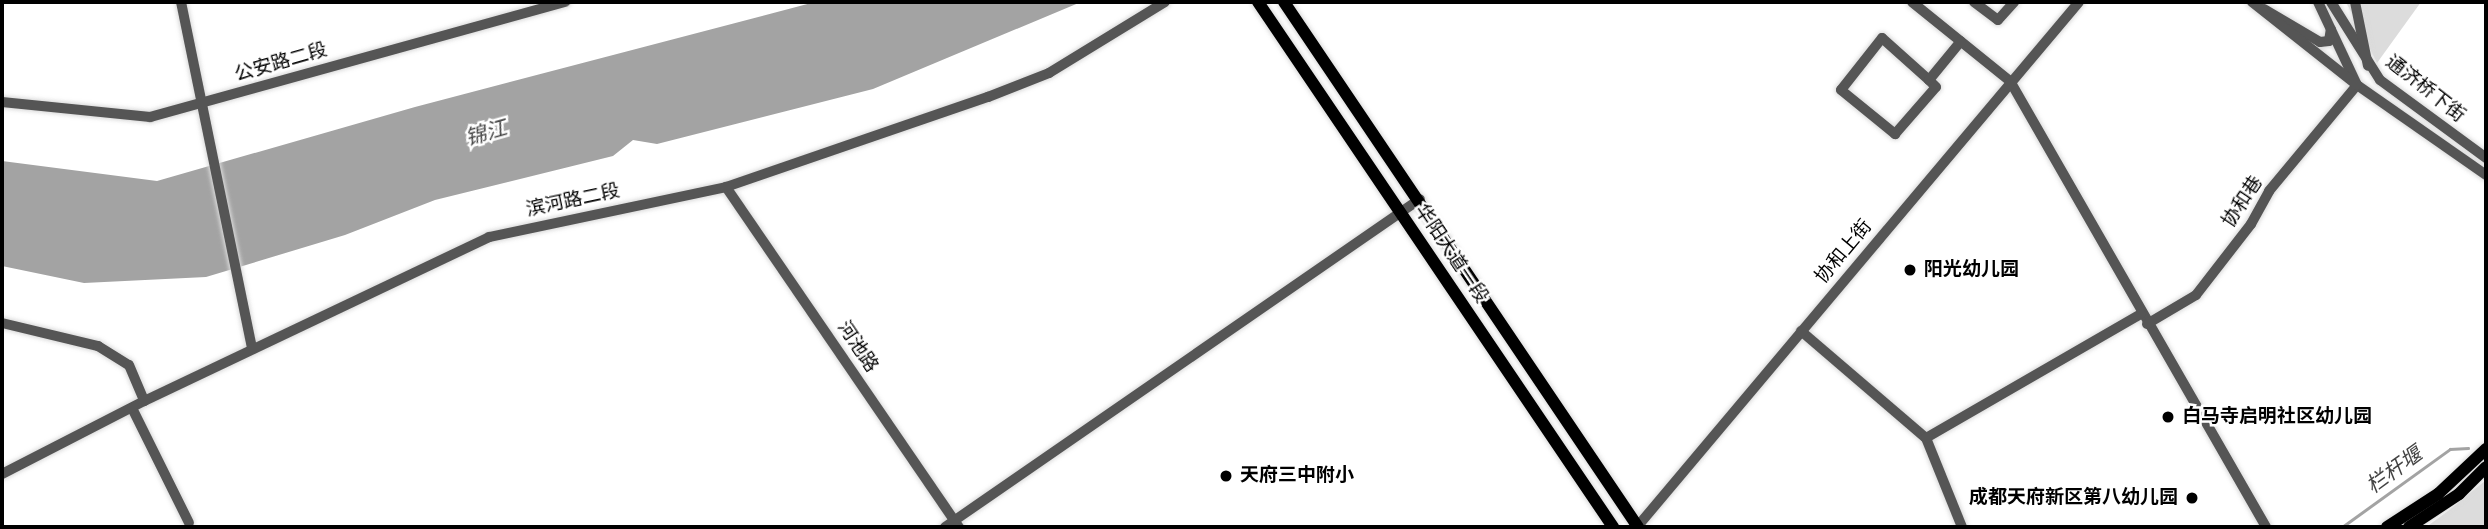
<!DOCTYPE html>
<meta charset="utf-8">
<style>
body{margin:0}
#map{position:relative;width:2488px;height:529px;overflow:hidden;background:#fff;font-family:"Nunito Sans","Noto Sans SC",sans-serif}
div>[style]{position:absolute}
.green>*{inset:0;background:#dcdcdc}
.water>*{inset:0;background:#a3a3a3}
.stream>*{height:2.5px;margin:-1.25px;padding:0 1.25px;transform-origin:1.25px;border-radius:1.25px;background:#a3a3a3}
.roads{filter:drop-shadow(0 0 2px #dbdbdb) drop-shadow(0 0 2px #dbdbdb)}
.minor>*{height:10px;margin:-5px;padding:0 5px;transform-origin:5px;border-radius:5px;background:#555}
.major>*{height:12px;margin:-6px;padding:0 6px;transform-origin:6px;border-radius:6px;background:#000}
.dots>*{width:19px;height:19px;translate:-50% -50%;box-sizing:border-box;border:4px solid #fff;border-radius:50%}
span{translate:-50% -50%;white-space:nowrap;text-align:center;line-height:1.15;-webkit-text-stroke:5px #fff;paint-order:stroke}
.street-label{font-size:19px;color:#000}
.poi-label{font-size:19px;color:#000;font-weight:700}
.left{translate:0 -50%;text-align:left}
.right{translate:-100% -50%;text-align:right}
.water-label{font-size:21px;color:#444;font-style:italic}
.frame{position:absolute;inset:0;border:4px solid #000;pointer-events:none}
</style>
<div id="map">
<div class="green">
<div style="clip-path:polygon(2346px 2px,2421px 2px,2377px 63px)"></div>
<div style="clip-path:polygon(2486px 480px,2486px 527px,2426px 527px,2448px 511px)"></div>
</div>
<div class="water">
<div style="clip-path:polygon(815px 2px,1081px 2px,873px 89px,657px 144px,633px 140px,613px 156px,435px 200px,345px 235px,206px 277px,84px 283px,2px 266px,2px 161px,157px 181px,415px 107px)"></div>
</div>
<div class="stream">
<div style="left:2342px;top:527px;width:133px;rotate:-35.8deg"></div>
<div style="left:2450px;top:449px;width:18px;rotate:-3deg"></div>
</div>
<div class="roads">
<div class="minor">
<div style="left:181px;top:2px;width:354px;rotate:78.4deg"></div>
<div style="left:1912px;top:2px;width:126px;rotate:38.9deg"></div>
<div style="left:2010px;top:81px;width:514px;rotate:60.14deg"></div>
<div style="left:1974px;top:2px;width:30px;rotate:37deg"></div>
<div style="left:1998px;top:20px;width:24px;rotate:-48deg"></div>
<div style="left:2318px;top:2px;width:92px;rotate:64.8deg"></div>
<div style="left:2357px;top:85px;width:157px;rotate:34.9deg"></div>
<div style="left:2331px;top:2px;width:92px;rotate:57.9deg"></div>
<div style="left:2380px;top:80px;width:132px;rotate:36.3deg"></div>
<div style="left:2355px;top:2px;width:65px;rotate:78.5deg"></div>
<div style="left:2264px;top:9px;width:65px;rotate:30.5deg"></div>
<div style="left:2320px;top:42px;width:9px;rotate:-6deg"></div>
<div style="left:2329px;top:41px;width:12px;rotate:-81deg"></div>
<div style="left:1929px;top:80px;width:63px;rotate:-138.2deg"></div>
<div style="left:1882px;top:38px;width:66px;rotate:128.3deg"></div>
<div style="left:1841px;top:90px;width:70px;rotate:39.2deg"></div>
<div style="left:1895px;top:134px;width:62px;rotate:-48.9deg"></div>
<div style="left:1936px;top:87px;width:10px;rotate:-135deg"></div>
<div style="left:1929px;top:80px;width:50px;rotate:-50.6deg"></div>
<div style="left:2px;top:102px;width:149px;rotate:5.8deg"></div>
<div style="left:150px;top:117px;width:431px;rotate:-15.5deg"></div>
<div style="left:726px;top:187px;width:412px;rotate:55.6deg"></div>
<div style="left:2px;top:323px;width:99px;rotate:13.5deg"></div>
<div style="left:98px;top:346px;width:36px;rotate:32deg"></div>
<div style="left:129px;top:365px;width:39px;rotate:67deg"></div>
<div style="left:2147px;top:324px;width:57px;rotate:-30.6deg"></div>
<div style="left:2196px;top:295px;width:90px;rotate:-52.2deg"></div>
<div style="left:2251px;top:224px;width:38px;rotate:-61deg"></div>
<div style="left:2269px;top:191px;width:138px;rotate:-50.3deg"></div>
<div style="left:2357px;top:85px;width:134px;rotate:-141.7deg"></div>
<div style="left:1801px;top:331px;width:165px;rotate:40.6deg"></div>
<div style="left:1926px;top:438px;width:96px;rotate:68deg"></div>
<div style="left:132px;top:408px;width:128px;rotate:63.6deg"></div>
<div style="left:1926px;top:438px;width:248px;rotate:-30deg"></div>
<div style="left:2px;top:474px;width:160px;rotate:-27.2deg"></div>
<div style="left:144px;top:401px;width:382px;rotate:-25.4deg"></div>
<div style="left:489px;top:237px;width:242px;rotate:-11.9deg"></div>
<div style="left:726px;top:187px;width:277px;rotate:-19deg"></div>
<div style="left:988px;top:97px;width:66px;rotate:-21.5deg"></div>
<div style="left:1049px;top:73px;width:136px;rotate:-31.5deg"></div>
<div style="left:945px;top:527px;width:577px;rotate:-34.63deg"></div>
<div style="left:1637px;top:527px;width:686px;rotate:-49.91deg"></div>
</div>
<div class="major">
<div style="left:1258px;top:2px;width:634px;rotate:55.93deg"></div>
<div style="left:1284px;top:2px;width:633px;rotate:56.01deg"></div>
<div style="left:2387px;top:527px;width:61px;rotate:-32.9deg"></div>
<div style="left:2438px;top:494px;width:66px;rotate:-43.2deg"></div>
<div style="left:2409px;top:527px;width:60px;rotate:-33.4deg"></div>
<div style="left:2459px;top:494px;width:38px;rotate:-45deg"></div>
</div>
</div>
<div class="dots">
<div style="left:1910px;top:270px;background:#000"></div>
<div style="left:2168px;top:417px;background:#000"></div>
<div style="left:1226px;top:476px;background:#000"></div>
<div style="left:2192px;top:498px;background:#000"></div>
</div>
<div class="street-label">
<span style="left:281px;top:63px;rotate:-16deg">公安路二段</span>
<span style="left:2425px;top:89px;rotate:38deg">通济桥下街</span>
<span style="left:573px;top:201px;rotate:-12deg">滨河路二段</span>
<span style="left:2243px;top:202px;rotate:-56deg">协和巷</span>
<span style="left:1844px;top:252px;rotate:-50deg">协和上街</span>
<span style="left:1451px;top:254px;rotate:56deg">华阳大道一段</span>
<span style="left:857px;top:347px;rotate:56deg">河池路</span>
</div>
<div class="poi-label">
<span class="left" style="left:1924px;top:270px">阳光幼儿园</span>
<span class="left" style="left:2182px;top:417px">白马寺启明社区幼儿园</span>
<span class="left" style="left:1240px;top:476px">天府三中附小</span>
<span class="right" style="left:2178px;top:498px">成都天府新区第八幼儿园</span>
</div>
<div class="water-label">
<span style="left:486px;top:133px;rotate:-16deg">锦江</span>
<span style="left:2394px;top:470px;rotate:-36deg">栏杆堰</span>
</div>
<div class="frame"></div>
</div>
